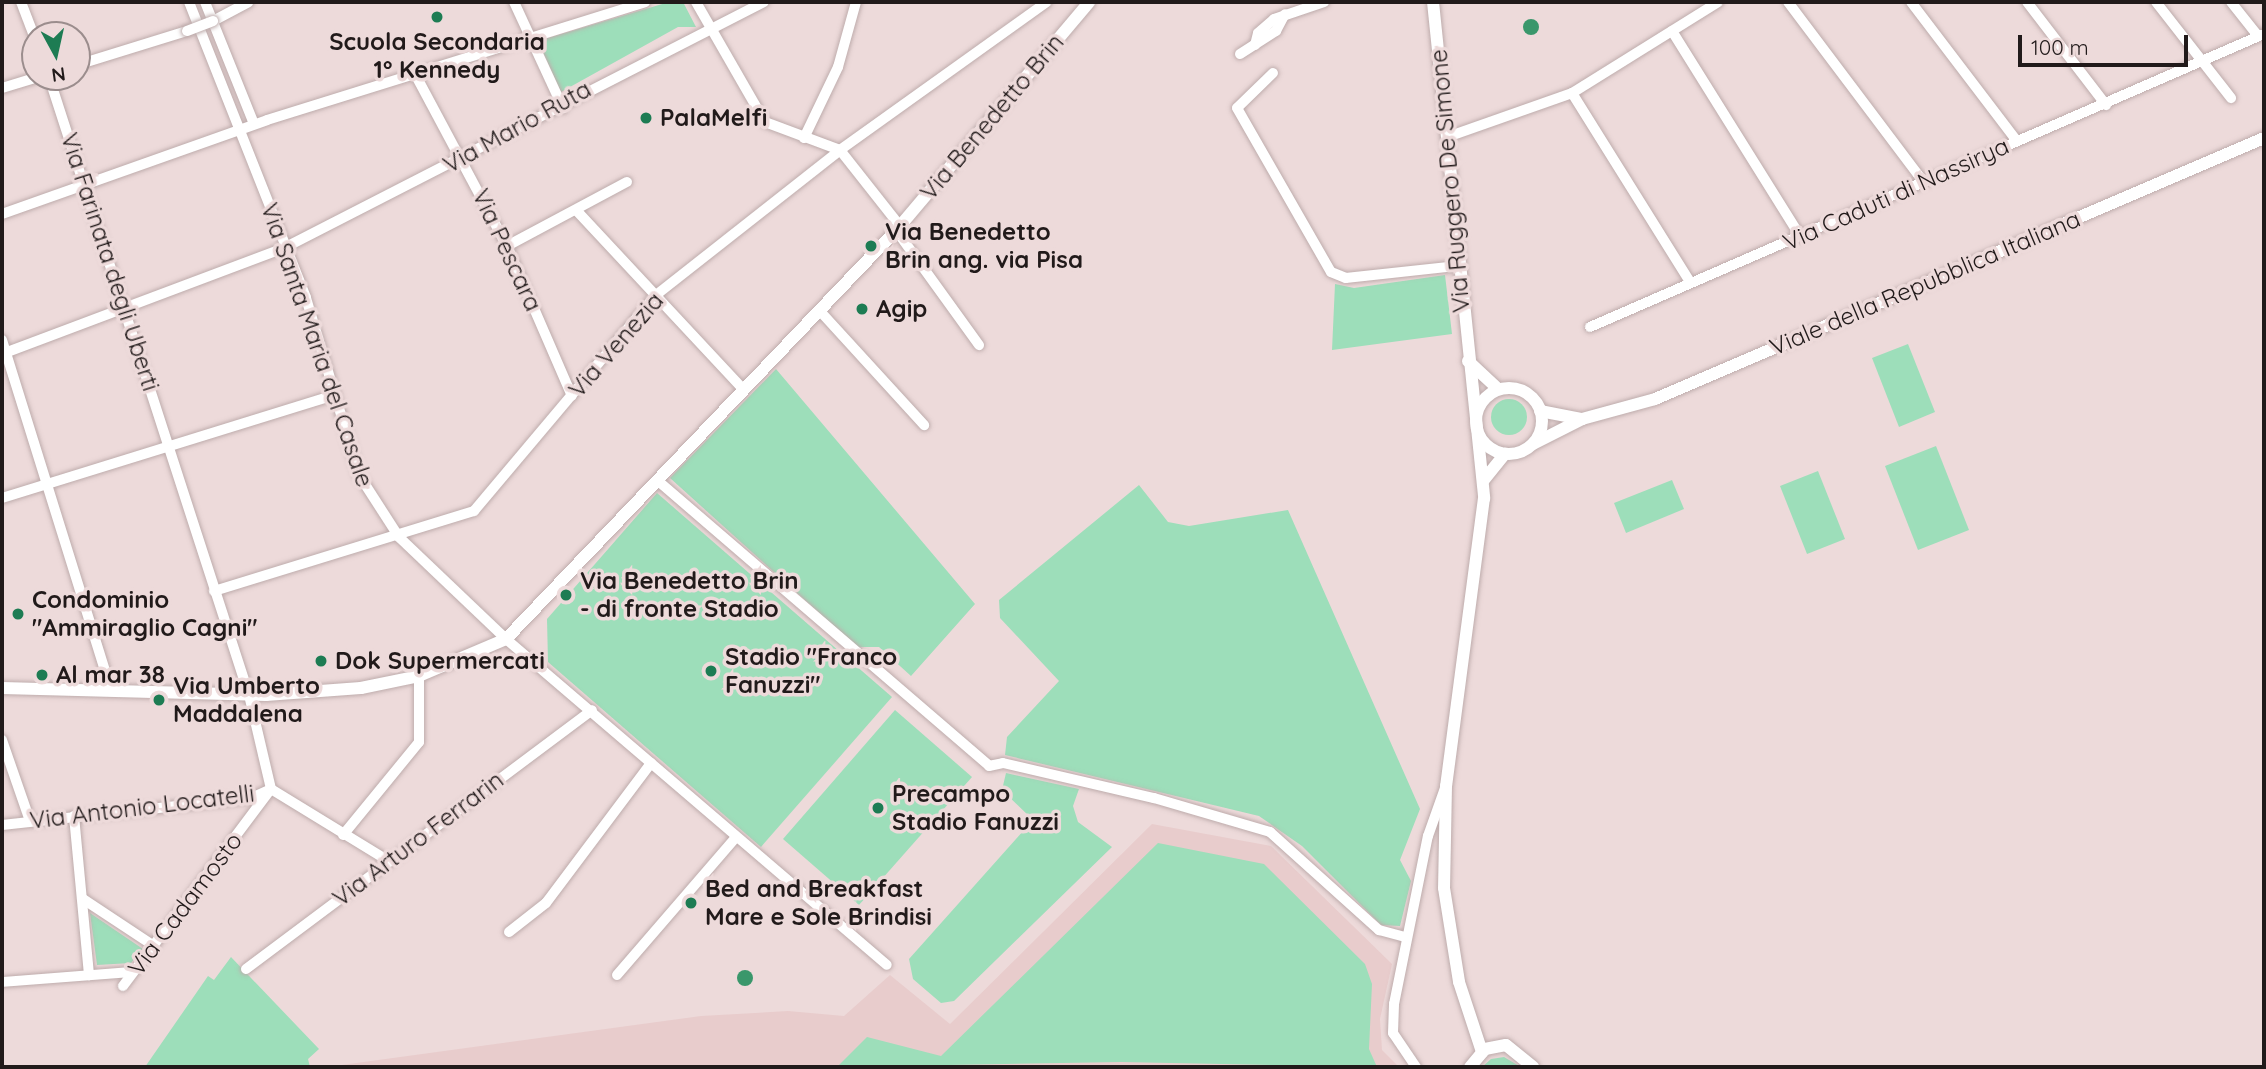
<!DOCTYPE html>
<meta charset="utf-8">
<style>
body{margin:0}
#map{position:relative;width:2266px;height:1069px;overflow:hidden;background:#eddada;font-family:Quicksand,sans-serif}
div>[style]{position:absolute}
.built>*{inset:0;background:#e8cccc}
.green>*{inset:0;background:#9ddeba}
.round{border-radius:50%}
.water>*{inset:0;background:#3a976b}
.roads{filter:drop-shadow(0 0 2px #beacac) drop-shadow(0 0 2px #beacac)}
.minor>*{height:10px;margin:-5px;padding:0 5px;transform-origin:5px;border-radius:5px;background:#fff}
.tertiary>*{height:12px;margin:-6px;padding:0 6px;transform-origin:6px;border-radius:6px;background:#fff}
.tertiary>.ring{margin:-6px;padding:0;box-sizing:content-box;background:none;border:12px solid #fff;border-radius:50%}
.bridges{filter:drop-shadow(0 0 2px #beacac) drop-shadow(0 0 2px #beacac)}
.minor-bridge>*{height:10px;margin:-5px;padding:0 5px;transform-origin:5px;border-radius:5px;background:#fff}
.dots>*{width:19px;height:19px;translate:-50% -50%;box-sizing:border-box;border:4px solid #eddada;border-radius:50%}
span{translate:-50% -50%;white-space:nowrap;text-align:center;line-height:1.15;-webkit-text-stroke:7px #eddada;paint-order:stroke}
.poi-label{font-size:24px;color:#211a1a;font-weight:700}
.left{translate:0 -50%;text-align:left}
.street-label{font-size:24px;color:#211a1a}
.frame{position:absolute;inset:0;border:4px solid #211a1a;pointer-events:none}
.north{position:absolute;left:21px;top:21px;width:70px;height:70px;box-sizing:border-box;background:#eddada;border:2px solid #9b8d8d;border-radius:50%;rotate:172deg;font-size:19px;font-weight:700;line-height:28px;text-align:center;color:#211a1a}
.north::after{content:'';display:block;margin:auto;width:24px;height:32px;background:#1d7c53;clip-path:polygon(50% 0,100% 100%,50% 72%,0 100%)}
.scale{position:absolute;left:2018px;top:35px;width:170px;height:32px;box-sizing:border-box;border:4px solid #211a1a;border-top:0;padding-left:9px;font-size:21px;line-height:24px;white-space:nowrap;color:#211a1a;-webkit-text-stroke:5px #eddada;paint-order:stroke}
</style>
<div id="map">
<div class="built">
<div style="clip-path:polygon(1152px 824px,1271px 846px,1392px 964px,1380px 1019px,1382px 1050px,1399px 1067px,327px 1067px,701px 1016px,788px 1011px,844px 1016px,890px 975px,950px 1024px)"></div>
</div>
<div class="green">
<div style="clip-path:polygon(669px 2px,683px 2px,696px 27px,678px 27px,561px 92px,538px 41px)"></div>
<div style="clip-path:polygon(1445px 275px,1452px 334px,1332px 350px,1335px 284px,1354px 288px)"></div>
<div style="clip-path:polygon(1908px 344px,1935px 412px,1899px 427px,1872px 358px)"></div>
<div style="clip-path:polygon(776px 369px,975px 604px,911px 676px,879px 647px,857px 647px,670px 478px)"></div>
<div class="round" style="left:1491px;top:399px;width:36px;height:36px"></div>
<div style="clip-path:polygon(1936px 446px,1969px 530px,1918px 550px,1885px 466px)"></div>
<div style="clip-path:polygon(1818px 471px,1845px 539px,1807px 554px,1780px 486px)"></div>
<div style="clip-path:polygon(1672px 480px,1684px 509px,1626px 533px,1614px 503px)"></div>
<div style="clip-path:polygon(1139px 485px,1168px 522px,1189px 526px,1288px 510px,1420px 809px,1400px 860px,1411px 881px,1400px 926px,1381px 925px,1302px 846px,1259px 816px,1005px 755px,1007px 737px,1059px 681px,1000px 618px,999px 600px)"></div>
<div style="clip-path:polygon(657px 493px,892px 697px,761px 847px,548px 662px,547px 619px)"></div>
<div style="clip-path:polygon(895px 710px,972px 777px,859px 905px,783px 839px)"></div>
<div style="clip-path:polygon(1006px 773px,1079px 789px,1073px 806px,1078px 822px,1112px 847px,954px 1001px,941px 1003px,913px 979px,909px 959px,1033px 820px,1002px 790px)"></div>
<div style="clip-path:polygon(1158px 843px,1264px 864px,1365px 964px,1372px 984px,1369px 1049px,1377px 1067px,1121px 1062px,837px 1067px,867px 1037px,941px 1056px)"></div>
<div style="clip-path:polygon(90px 913px,143px 949px,131px 963px,97px 965px)"></div>
<div style="clip-path:polygon(231px 957px,319px 1049px,308px 1059px,310px 1067px,145px 1067px,208px 976px,214px 980px)"></div>
<div style="clip-path:polygon(1504px 1057px,1521px 1067px,1482px 1067px,1491px 1059px)"></div>
</div>
<div class="water">
<div class="round" style="left:1523px;top:19px;width:16px;height:16px"></div>
<div class="round" style="left:737px;top:970px;width:16px;height:16px"></div>
</div>
<div class="roads">
<div class="minor">
<div style="left:21px;top:2px;width:40px;rotate:69deg"></div>
<div style="left:189px;top:2px;width:318px;rotate:68.4deg"></div>
<div style="left:306px;top:298px;width:185px;rotate:73.3deg"></div>
<div style="left:359px;top:475px;width:74px;rotate:57.2deg"></div>
<div style="left:399px;top:537px;width:148px;rotate:43.6deg"></div>
<div style="left:506px;top:639px;width:501px;rotate:40.55deg"></div>
<div style="left:205px;top:2px;width:131px;rotate:68.1deg"></div>
<div style="left:514px;top:2px;width:117px;rotate:65.2deg"></div>
<div style="left:696px;top:2px;width:138px;rotate:60.1deg"></div>
<div style="left:765px;top:122px;width:80px;rotate:20.5deg"></div>
<div style="left:1788px;top:2px;width:224px;rotate:53deg"></div>
<div style="left:1911px;top:2px;width:175px;rotate:52.7deg"></div>
<div style="left:2027px;top:2px;width:130px;rotate:52.5deg"></div>
<div style="left:2156px;top:2px;width:122px;rotate:52deg"></div>
<div style="left:2231px;top:2px;width:43px;rotate:51.5deg"></div>
<div style="left:213px;top:21px;width:40px;rotate:-28deg"></div>
<div style="left:1672px;top:31px;width:242px;rotate:58deg"></div>
<div style="left:1255px;top:45px;width:12px;rotate:-76deg"></div>
<div style="left:1258px;top:33px;width:21px;rotate:-41deg"></div>
<div style="left:1274px;top:19px;width:53px;rotate:-18.8deg"></div>
<div style="left:1240px;top:54px;width:43px;rotate:-32.6deg"></div>
<div style="left:1276px;top:31px;width:19px;rotate:-62deg"></div>
<div style="left:77px;top:65px;width:115px;rotate:-17.2deg"></div>
<div style="left:414px;top:72px;width:197px;rotate:61.9deg"></div>
<div style="left:507px;top:246px;width:163px;rotate:66.6deg"></div>
<div style="left:1273px;top:73px;width:50px;rotate:135.8deg"></div>
<div style="left:1237px;top:108px;width:189px;rotate:60.2deg"></div>
<div style="left:1331px;top:272px;width:16px;rotate:22deg"></div>
<div style="left:1346px;top:278px;width:112px;rotate:-6.2deg"></div>
<div style="left:49px;top:77px;width:650px;rotate:72.07deg"></div>
<div style="left:249px;top:695px;width:97px;rotate:76.8deg"></div>
<div style="left:2px;top:88px;width:39px;rotate:-17deg"></div>
<div style="left:1572px;top:93px;width:223px;rotate:58deg"></div>
<div style="left:1447px;top:137px;width:133px;rotate:-19.4deg"></div>
<div style="left:1572px;top:93px;width:172px;rotate:-31.9deg"></div>
<div style="left:804px;top:138px;width:79px;rotate:-64.4deg"></div>
<div style="left:838px;top:67px;width:67px;rotate:-74.5deg"></div>
<div style="left:840px;top:150px;width:97px;rotate:51.7deg"></div>
<div style="left:576px;top:210px;width:245px;rotate:47deg"></div>
<div style="left:2px;top:214px;width:281px;rotate:-19.5deg"></div>
<div style="left:267px;top:120px;width:396px;rotate:-17.3deg"></div>
<div style="left:896px;top:230px;width:142px;rotate:54.2deg"></div>
<div style="left:507px;top:246px;width:136px;rotate:-28.1deg"></div>
<div style="left:819px;top:310px;width:156px;rotate:47.6deg"></div>
<div style="left:1590px;top:327px;width:735px;rotate:-23.5deg"></div>
<div style="left:2px;top:340px;width:363px;rotate:72.7deg"></div>
<div style="left:2px;top:354px;width:303px;rotate:-20.6deg"></div>
<div style="left:286px;top:247px;width:537px;rotate:-27.14deg"></div>
<div style="left:657px;top:480px;width:438px;rotate:40.7deg"></div>
<div style="left:989px;top:766px;width:14px;rotate:-12deg"></div>
<div style="left:1003px;top:763px;width:155px;rotate:13.1deg"></div>
<div style="left:1154px;top:798px;width:121px;rotate:16.3deg"></div>
<div style="left:1270px;top:832px;width:147px;rotate:42deg"></div>
<div style="left:1379px;top:930px;width:27px;rotate:15deg"></div>
<div style="left:2px;top:498px;width:349px;rotate:-17.2deg"></div>
<div style="left:214px;top:591px;width:272px;rotate:-17.1deg"></div>
<div style="left:474px;top:511px;width:282px;rotate:-49.9deg"></div>
<div style="left:656px;top:295px;width:234px;rotate:-38.2deg"></div>
<div style="left:840px;top:150px;width:254px;rotate:-35.6deg"></div>
<div style="left:2px;top:740px;width:86px;rotate:70.9deg"></div>
<div style="left:271px;top:789px;width:136px;rotate:31.5deg"></div>
<div style="left:74px;top:816px;width:160px;rotate:84.6deg"></div>
<div style="left:2px;top:825px;width:250px;rotate:-6.2deg"></div>
<div style="left:251px;top:798px;width:22px;rotate:-24deg"></div>
<div style="left:343px;top:835px;width:120px;rotate:-50.7deg"></div>
<div style="left:419px;top:742px;width:66px;rotate:-90deg"></div>
<div style="left:83px;top:899px;width:85px;rotate:33.5deg"></div>
<div style="left:509px;top:932px;width:47px;rotate:-38.1deg"></div>
<div style="left:546px;top:903px;width:175px;rotate:-53.1deg"></div>
<div style="left:246px;top:969px;width:432px;rotate:-36.8deg"></div>
<div style="left:617px;top:975px;width:182px;rotate:-49.2deg"></div>
<div style="left:2px;top:982px;width:131px;rotate:-4.4deg"></div>
<div style="left:123px;top:986px;width:246px;rotate:-53.1deg"></div>
<div style="left:1416px;top:1067px;width:41px;rotate:-124.1deg"></div>
<div style="left:1393px;top:1033px;width:29px;rotate:-88deg"></div>
<div style="left:1394px;top:1004px;width:171px;rotate:-78.6deg"></div>
<div style="left:1428px;top:836px;width:51px;rotate:-70.5deg"></div>
</div>
<div class="tertiary">
<div style="left:1433px;top:2px;width:499px;rotate:84.1deg"></div>
<div style="left:1484px;top:498px;width:290px;rotate:97.5deg"></div>
<div style="left:1446px;top:786px;width:102px;rotate:91.1deg"></div>
<div style="left:1444px;top:888px;width:95px;rotate:80.9deg"></div>
<div style="left:1459px;top:982px;width:74px;rotate:71.8deg"></div>
<div style="left:1468px;top:361px;width:41px;rotate:43deg"></div>
<div class="ring" style="left:1476px;top:388px;width:54px;height:54px"></div>
<div style="left:1540px;top:411px;width:43px;rotate:10.8deg"></div>
<div style="left:1533px;top:444px;width:55px;rotate:-27deg"></div>
<div style="left:1582px;top:419px;width:76px;rotate:-15.3deg"></div>
<div style="left:1655px;top:399px;width:663px;rotate:-23.2deg"></div>
<div style="left:1483px;top:481px;width:35px;rotate:-51deg"></div>
<div style="left:2px;top:688px;width:264px;rotate:1.5deg"></div>
<div style="left:266px;top:695px;width:95px;rotate:-4.2deg"></div>
<div style="left:361px;top:688px;width:59px;rotate:-11.7deg"></div>
<div style="left:419px;top:676px;width:95px;rotate:-23deg"></div>
<div style="left:506px;top:639px;width:571px;rotate:-46.35deg"></div>
<div style="left:900px;top:226px;width:293px;rotate:-49.8deg"></div>
<div style="left:1470px;top:1067px;width:23px;rotate:-50deg"></div>
<div style="left:1485px;top:1049px;width:21px;rotate:-11deg"></div>
<div style="left:1506px;top:1045px;width:35px;rotate:39deg"></div>
</div>
</div>
<div class="bridges">
<div class="minor-bridge">
<div style="left:187px;top:31px;width:28px;rotate:-21deg"></div>
</div>
</div>
<div class="dots">
<div style="left:437px;top:17px;background:#1d7c53"></div>
<div style="left:646px;top:118px;background:#1d7c53"></div>
<div style="left:871px;top:246px;background:#1d7c53"></div>
<div style="left:862px;top:309px;background:#1d7c53"></div>
<div style="left:566px;top:595px;background:#1d7c53"></div>
<div style="left:18px;top:614px;background:#1d7c53"></div>
<div style="left:321px;top:661px;background:#1d7c53"></div>
<div style="left:711px;top:671px;background:#1d7c53"></div>
<div style="left:42px;top:675px;background:#1d7c53"></div>
<div style="left:159px;top:700px;background:#1d7c53"></div>
<div style="left:878px;top:808px;background:#1d7c53"></div>
<div style="left:691px;top:903px;background:#1d7c53"></div>
</div>
<div class="poi-label">
<span style="left:437px;top:56px">Scuola Secondaria<br>1° Kennedy</span>
<span class="left" style="left:660px;top:118px">PalaMelfi</span>
<span class="left" style="left:885px;top:246px">Via Benedetto<br>Brin ang. via Pisa</span>
<span class="left" style="left:876px;top:309px">Agip</span>
<span class="left" style="left:580px;top:595px">Via Benedetto Brin<br>- di fronte Stadio</span>
<span class="left" style="left:32px;top:614px">Condominio<br>"Ammiraglio Cagni"</span>
<span class="left" style="left:725px;top:671px">Stadio "Franco<br>Fanuzzi"</span>
<span class="left" style="left:335px;top:661px">Dok Supermercati</span>
<span class="left" style="left:56px;top:675px">Al mar 38</span>
<span class="left" style="left:173px;top:700px">Via Umberto<br>Maddalena</span>
<span class="left" style="left:892px;top:808px">Precampo<br>Stadio Fanuzzi</span>
<span class="left" style="left:705px;top:903px">Bed and Breakfast<br>Mare e Sole Brindisi</span>
</div>
<div class="street-label">
<span style="left:992px;top:117px;rotate:-50deg">Via Benedetto Brin</span>
<span style="left:517px;top:127px;rotate:-29deg">Via Mario Ruta</span>
<span style="left:1450px;top:181px;rotate:-95deg">Via Ruggero De Simone</span>
<span style="left:1896px;top:194px;rotate:-24deg">Via Caduti di Nassirya</span>
<span style="left:507px;top:250px;rotate:65deg">Via Pescara</span>
<span style="left:110px;top:262px;rotate:72deg">Via Farinata degli Uberti</span>
<span style="left:1925px;top:283px;rotate:-23deg">Viale della Repubblica Italiana</span>
<span style="left:317px;top:345px;rotate:71deg">Via Santa Maria del Casale</span>
<span style="left:616px;top:345px;rotate:-49deg">Via Venezia</span>
<span style="left:142px;top:807px;rotate:-7deg">Via Antonio Locatelli</span>
<span style="left:418px;top:839px;rotate:-37deg">Via Arturo Ferrarin</span>
<span style="left:185px;top:904px;rotate:-53deg">Via Cadamosto</span>
</div>
<div class="frame"></div>
<div class="north">N</div>
<div class="scale">100 m</div>
</div>
